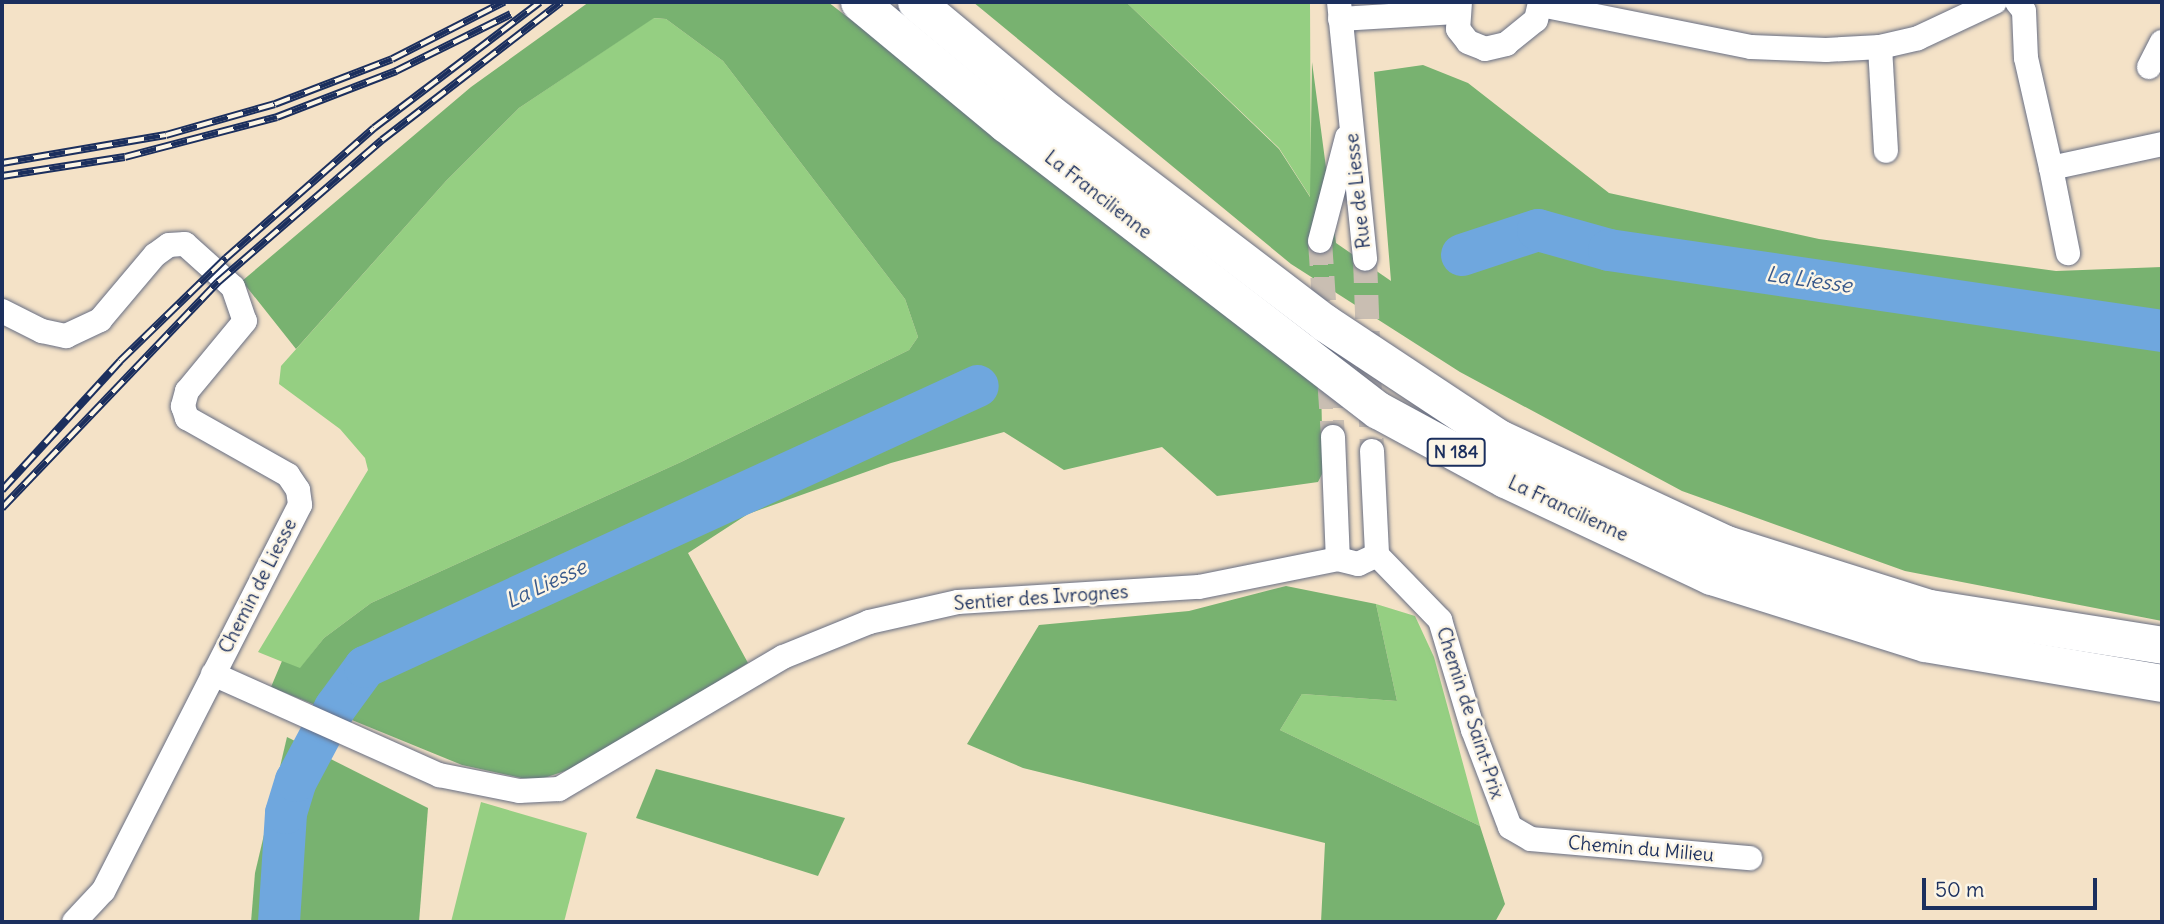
<!DOCTYPE html>
<style>
body{margin:0}
#map{position:relative;width:2164px;height:924px;overflow:hidden;background:#f4e2c7;font-family:Delius,sans-serif}
div>[style]{position:absolute}
.green>*{inset:0;background:#95cf82}
.forest>*{inset:0;background:#78b270}
.river>*{height:42px;margin:-21px;padding:0 21px;transform-origin:21px;border-radius:21px;background:#6fa7de}
.minor-tunnel>*{height:24px;margin-top:-12px;transform-origin:0;background:repeating-linear-gradient(90deg,#c9beb2 0 24px,transparent 0 36px)}
.roads{filter:drop-shadow(0 0 2px #676e83) drop-shadow(0 0 2px #676e83)}
.minor>*{height:24px;margin:-12px;padding:0 12px;transform-origin:12px;border-radius:12px;background:#fff}
.highway>*{height:37px;margin:-18.5px;padding:0 18.5px;transform-origin:18.5px;border-radius:18.5px;background:#fff}
.rail>*{height:8px;margin-top:-4px;transform-origin:0;background:repeating-linear-gradient(90deg,#fcf5e5 0 16px,#1b2f5e 0 32px);box-sizing:border-box;border-block:2px solid #1b2f5e}
span{translate:-50% -50%;white-space:nowrap;text-align:center;line-height:1.15;-webkit-text-stroke:5px #fcf5e5;paint-order:stroke}
.shield-label span{padding:2px 5px;background:#fcf5e5;border:2px solid;border-radius:5px;-webkit-text-stroke-width:0}
.shield-label{font-size:18px;color:#1b2f5e;font-weight:700}
.street-label{font-size:19px;color:#1b2f5e}
.water-label{font-size:21px;color:#38598b;font-style:italic}
.frame{position:absolute;inset:0;border:4px solid #1b2f5e;pointer-events:none}
.scale{position:absolute;left:1922px;top:878px;width:175px;height:32px;box-sizing:border-box;border:4px solid #1b2f5e;border-top:0;padding-left:9px;font-size:21px;line-height:24px;white-space:nowrap;color:#1b2f5e;-webkit-text-stroke:5px #fcf5e5;paint-order:stroke}
</style>
<div id="map">
<div class="green">
<div style="clip-path:polygon(1126px 2px,1310px 2px,1311px 198px,1279px 148px)"></div>
<div style="clip-path:polygon(653px 18px,666px 19px,723px 61px,905px 299px,918px 337px,909px 350px,681px 462px,371px 603px,324px 638px,300px 669px,258px 652px,368px 470px,365px 458px,340px 429px,279px 384px,281px 366px,446px 181px,519px 108px)"></div>
<div style="clip-path:polygon(1376px 604px,1415px 616px,1434px 657px,1480px 826px,1280px 730px,1302px 694px,1397px 701px)"></div>
<div style="clip-path:polygon(481px 802px,587px 833px,564px 922px,451px 922px)"></div>
</div>
<div class="forest">
<div style="clip-path:polygon(589px 2px,828px 2px,1321px 384px,1323px 472px,1318px 482px,1217px 496px,1162px 447px,1064px 470px,1004px 432px,891px 463px,748px 514px,688px 553px,748px 663px,580px 766px,535px 781px,462px 765px,271px 687px,282px 661px,300px 668px,324px 638px,371px 603px,681px 462px,909px 350px,918px 337px,905px 299px,723px 61px,666px 19px,654px 18px,519px 108px,446px 181px,296px 349px,242px 281px,471px 87px)"></div>
<div style="clip-path:polygon(973px 2px,1126px 2px,1279px 149px,1310px 197px,1312px 62px,1336px 243px,1391px 281px,1374px 72px,1423px 65px,1468px 83px,1609px 193px,1819px 239px,2056px 271px,2162px 267px,2162px 621px,1905px 571px,1682px 491px,1460px 372px,1291px 264px)"></div>
<div style="clip-path:polygon(1286px 586px,1376px 604px,1397px 701px,1302px 694px,1280px 730px,1480px 826px,1505px 904px,1495px 922px,1321px 922px,1325px 843px,1023px 768px,967px 744px,1039px 625px,1189px 611px)"></div>
<div style="clip-path:polygon(287px 737px,428px 808px,419px 922px,251px 922px,255px 873px)"></div>
<div style="clip-path:polygon(656px 769px,845px 818px,818px 876px,636px 818px)"></div>
</div>
<div class="river">
<div style="left:1462px;top:255px;width:80px;rotate:-18.2deg"></div>
<div style="left:1538px;top:230px;width:74px;rotate:15.7deg"></div>
<div style="left:1609px;top:250px;width:559px;rotate:8.33deg"></div>
<div style="left:279px;top:922px;width:109px;rotate:-86.3deg"></div>
<div style="left:286px;top:813px;width:34px;rotate:-73deg"></div>
<div style="left:296px;top:781px;width:83px;rotate:-61.9deg"></div>
<div style="left:335px;top:708px;width:51px;rotate:-53.8deg"></div>
<div style="left:365px;top:667px;width:674px;rotate:-24.63deg"></div>
</div>
<div class="minor-tunnel">
<div style="left:1320px;top:241px;width:196px;rotate:86.2deg"></div>
<div style="left:1365px;top:259px;width:192px;rotate:87.9deg"></div>
</div>
<div class="roads">
<div class="minor">
<div style="left:1339px;top:2px;width:258px;rotate:84.2deg"></div>
<div style="left:1460px;top:2px;width:27px;rotate:94deg"></div>
<div style="left:1458px;top:29px;width:16px;rotate:52deg"></div>
<div style="left:1468px;top:42px;width:18px;rotate:22deg"></div>
<div style="left:1485px;top:49px;width:22px;rotate:-13deg"></div>
<div style="left:1506px;top:44px;width:38px;rotate:-39deg"></div>
<div style="left:1536px;top:20px;width:18px;rotate:-77deg"></div>
<div style="left:2017px;top:2px;width:11px;rotate:52deg"></div>
<div style="left:2024px;top:11px;width:47px;rotate:87.6deg"></div>
<div style="left:2026px;top:58px;width:113px;rotate:77.2deg"></div>
<div style="left:2051px;top:168px;width:114px;rotate:-12.2deg"></div>
<div style="left:1541px;top:5px;width:214px;rotate:11.3deg"></div>
<div style="left:1751px;top:47px;width:75px;rotate:2.3deg"></div>
<div style="left:1826px;top:50px;width:54px;rotate:-3.2deg"></div>
<div style="left:1880px;top:47px;width:39px;rotate:-13deg"></div>
<div style="left:1918px;top:38px;width:85px;rotate:-25.1deg"></div>
<div style="left:1340px;top:19px;width:116px;rotate:-3.5deg"></div>
<div style="left:1880px;top:47px;width:104px;rotate:86.7deg"></div>
<div style="left:2149px;top:67px;width:28px;rotate:-63deg"></div>
<div style="left:2051px;top:168px;width:87px;rotate:78.7deg"></div>
<div style="left:1320px;top:241px;width:107px;rotate:-75.4deg"></div>
<div style="left:2px;top:311px;width:45px;rotate:26.6deg"></div>
<div style="left:42px;top:331px;width:25px;rotate:12deg"></div>
<div style="left:66px;top:336px;width:38px;rotate:-25deg"></div>
<div style="left:100px;top:320px;width:85px;rotate:-49.8deg"></div>
<div style="left:155px;top:255px;width:17px;rotate:-36deg"></div>
<div style="left:169px;top:245px;width:16px;rotate:-4deg"></div>
<div style="left:185px;top:244px;width:64px;rotate:41.9deg"></div>
<div style="left:233px;top:287px;width:36px;rotate:71deg"></div>
<div style="left:245px;top:321px;width:91px;rotate:129.6deg"></div>
<div style="left:187px;top:391px;width:16px;rotate:105deg"></div>
<div style="left:183px;top:406px;width:13px;rotate:72deg"></div>
<div style="left:187px;top:418px;width:116px;rotate:29.4deg"></div>
<div style="left:288px;top:475px;width:18px;rotate:56deg"></div>
<div style="left:298px;top:490px;width:15px;rotate:82deg"></div>
<div style="left:300px;top:505px;width:433px;rotate:117deg"></div>
<div style="left:103px;top:891px;width:42px;rotate:133.1deg"></div>
<div style="left:1333px;top:437px;width:122px;rotate:87.7deg"></div>
<div style="left:1372px;top:451px;width:104px;rotate:87.2deg"></div>
<div style="left:1377px;top:555px;width:91px;rotate:45.9deg"></div>
<div style="left:1440px;top:620px;width:115px;rotate:73.3deg"></div>
<div style="left:1473px;top:730px;width:104px;rotate:69.1deg"></div>
<div style="left:1510px;top:827px;width:24px;rotate:30deg"></div>
<div style="left:1531px;top:839px;width:220px;rotate:5deg"></div>
<div style="left:213px;top:674px;width:248px;rotate:24.1deg"></div>
<div style="left:439px;top:775px;width:82px;rotate:11.3deg"></div>
<div style="left:519px;top:791px;width:40px;rotate:-2.9deg"></div>
<div style="left:559px;top:789px;width:260px;rotate:-30.5deg"></div>
<div style="left:783px;top:657px;width:93px;rotate:-22.1deg"></div>
<div style="left:869px;top:622px;width:91px;rotate:-12.7deg"></div>
<div style="left:958px;top:602px;width:241px;rotate:-3.6deg"></div>
<div style="left:1199px;top:587px;width:142px;rotate:-11.4deg"></div>
<div style="left:1338px;top:559px;width:21px;rotate:14deg"></div>
<div style="left:1358px;top:564px;width:21px;rotate:-25deg"></div>
</div>
<div class="highway">
<div style="left:859px;top:2px;width:191px;rotate:39.7deg"></div>
<div style="left:1006px;top:124px;width:469px;rotate:37.6deg"></div>
<div style="left:1378px;top:410px;width:145px;rotate:28.5deg"></div>
<div style="left:1505px;top:479px;width:228px;rotate:25.2deg"></div>
<div style="left:1711px;top:576px;width:224px;rotate:17.4deg"></div>
<div style="left:1925px;top:643px;width:240px;rotate:9.6deg"></div>
<div style="left:916px;top:2px;width:172px;rotate:39.8deg"></div>
<div style="left:1048px;top:112px;width:348px;rotate:37.3deg"></div>
<div style="left:1325px;top:323px;width:209px;rotate:33.5deg"></div>
<div style="left:1499px;top:438px;width:251px;rotate:25deg"></div>
<div style="left:1726px;top:544px;width:213px;rotate:17.5deg"></div>
<div style="left:1929px;top:608px;width:236px;rotate:9deg"></div>
</div>
</div>
<div class="rail">
<div style="left:2px;top:163px;width:166px;rotate:-9.7deg"></div>
<div style="left:166px;top:135px;width:113px;rotate:-15.9deg"></div>
<div style="left:275px;top:104px;width:125px;rotate:-21deg"></div>
<div style="left:392px;top:59px;width:126px;rotate:-27deg"></div>
<div style="left:2px;top:176px;width:124px;rotate:-8.8deg"></div>
<div style="left:125px;top:157px;width:157px;rotate:-14.7deg"></div>
<div style="left:277px;top:117px;width:128px;rotate:-21.1deg"></div>
<div style="left:396px;top:71px;width:128px;rotate:-26.4deg"></div>
<div style="left:2px;top:490px;width:175px;rotate:-47.5deg"></div>
<div style="left:120px;top:361px;width:148px;rotate:-44.2deg"></div>
<div style="left:226px;top:258px;width:197px;rotate:-41.3deg"></div>
<div style="left:374px;top:128px;width:208px;rotate:-37.2deg"></div>
<div style="left:2px;top:508px;width:313px;rotate:-46.3deg"></div>
<div style="left:218px;top:282px;width:217px;rotate:-40.9deg"></div>
<div style="left:382px;top:140px;width:226px;rotate:-37.6deg"></div>
</div>
<div class="shield-label">
<span style="left:1456px;top:452px">N 184</span>
</div>
<div class="street-label">
<span style="left:1358px;top:191px;rotate:-96deg">Rue de Liesse</span>
<span style="left:1098px;top:195px;rotate:38deg">La Francilienne</span>
<span style="left:1568px;top:509px;rotate:25deg">La Francilienne</span>
<span style="left:258px;top:586px;rotate:-63deg">Chemin de Liesse</span>
<span style="left:1041px;top:598px;rotate:-4deg">Sentier des Ivrognes</span>
<span style="left:1470px;top:713px;rotate:72deg">Chemin de Saint-Prix</span>
<span style="left:1641px;top:849px;rotate:5deg">Chemin du Milieu</span>
</div>
<div class="water-label">
<span style="left:1809px;top:280px;rotate:8deg">La Liesse</span>
<span style="left:546px;top:584px;rotate:-25deg">La Liesse</span>
</div>
<div class="frame"></div>
<div class="scale">50 m</div>
</div>
